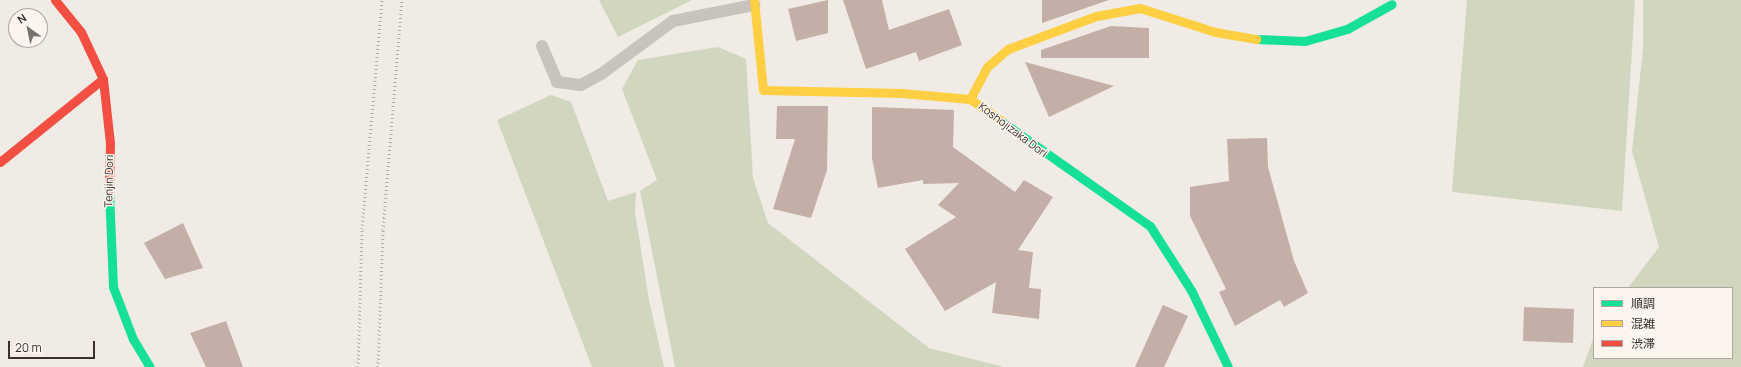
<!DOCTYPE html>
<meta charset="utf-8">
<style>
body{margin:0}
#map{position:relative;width:1741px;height:367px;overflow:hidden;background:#f0ebe5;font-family:Manrope,"Noto Sans JP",sans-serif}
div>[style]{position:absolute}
.green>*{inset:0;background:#d1d6bf}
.building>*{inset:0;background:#c3afa7}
.lane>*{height:12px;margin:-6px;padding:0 6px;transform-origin:6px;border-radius:6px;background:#c9c3be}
.fast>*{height:9px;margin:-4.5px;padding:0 4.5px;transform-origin:4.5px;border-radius:4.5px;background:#16e098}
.slow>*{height:9px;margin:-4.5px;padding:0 4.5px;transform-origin:4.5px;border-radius:4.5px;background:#ffcf43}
.jam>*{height:9px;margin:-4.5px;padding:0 4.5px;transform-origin:4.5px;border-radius:4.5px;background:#f24e42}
.rail>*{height:3px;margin-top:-1.5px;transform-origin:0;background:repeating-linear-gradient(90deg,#b1aca8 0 1px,transparent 0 4px)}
span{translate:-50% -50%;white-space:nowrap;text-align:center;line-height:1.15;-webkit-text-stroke:3px #fbf5ee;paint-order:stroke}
.street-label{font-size:11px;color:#3b302b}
.legend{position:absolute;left:1593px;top:287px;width:140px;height:72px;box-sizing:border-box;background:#fbf5ee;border:1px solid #aea6a0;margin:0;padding:5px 7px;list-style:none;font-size:12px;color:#3b302b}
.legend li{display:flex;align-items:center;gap:8px;height:20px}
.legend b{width:20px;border:1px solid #aea6a0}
.north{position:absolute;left:8px;top:8px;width:40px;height:40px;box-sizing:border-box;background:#fbf5ee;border:1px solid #aea6a0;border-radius:50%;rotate:327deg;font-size:11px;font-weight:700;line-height:16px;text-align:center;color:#3b302b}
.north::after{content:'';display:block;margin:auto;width:14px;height:18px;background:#7a716c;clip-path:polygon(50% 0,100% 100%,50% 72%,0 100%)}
.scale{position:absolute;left:8px;top:341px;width:87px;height:18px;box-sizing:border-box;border:2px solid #3b302b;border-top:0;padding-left:5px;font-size:12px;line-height:14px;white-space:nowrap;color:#3b302b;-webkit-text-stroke:3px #fbf5ee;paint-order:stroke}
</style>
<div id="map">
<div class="green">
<div style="clip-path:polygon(599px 0,692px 0,618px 37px)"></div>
<div style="clip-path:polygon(1467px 0,1635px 0,1622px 211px,1452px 192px)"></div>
<div style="clip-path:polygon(1643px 0,1741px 0,1741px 367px,1583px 367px,1594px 336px,1594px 358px,1732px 358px,1732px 288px,1628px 288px,1659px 247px,1632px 151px,1643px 49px)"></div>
<div style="clip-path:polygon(718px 47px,746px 59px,753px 178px,768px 223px,929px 348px,1004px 367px,675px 367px,640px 191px,657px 180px,622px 89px,638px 60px)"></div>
<div style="clip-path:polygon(551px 95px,571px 102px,608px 201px,636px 192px,635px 212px,649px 300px,664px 367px,592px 367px,497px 120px)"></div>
</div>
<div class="building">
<div style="clip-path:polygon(828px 0,828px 33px,796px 41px,788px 9px)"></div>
<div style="clip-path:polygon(843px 0,882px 0,889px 30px,949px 9px,962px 45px,919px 61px,916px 52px,866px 69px)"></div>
<div style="clip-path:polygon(1042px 0,1109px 0,1042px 23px)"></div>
<div style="clip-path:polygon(1111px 26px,1149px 28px,1149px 58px,1041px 58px,1041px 50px)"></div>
<div style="clip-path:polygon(1025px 62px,1114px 86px,1049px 117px)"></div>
<div style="clip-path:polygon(777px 106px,828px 106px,827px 170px,811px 218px,773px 209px,795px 139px,776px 139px)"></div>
<div style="clip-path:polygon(872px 107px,954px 110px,953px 147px,1015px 192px,1024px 180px,1053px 197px,1018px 250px,1033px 252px,1029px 288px,1041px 289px,1039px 319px,992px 313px,996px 282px,945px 311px,905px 249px,956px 217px,938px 205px,959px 183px,923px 184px,923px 180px,878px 188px,872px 158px)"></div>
<div style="clip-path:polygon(1267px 138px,1268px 167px,1294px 261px,1308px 293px,1284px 307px,1280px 300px,1235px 326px,1219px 292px,1226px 289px,1190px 216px,1190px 187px,1229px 181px,1227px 139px)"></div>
<div style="clip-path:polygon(183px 223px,203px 268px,165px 279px,144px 243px)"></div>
<div style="clip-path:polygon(1163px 305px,1188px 316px,1164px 367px,1135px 367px)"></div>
<div style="clip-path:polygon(1524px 307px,1574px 309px,1573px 343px,1523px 341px)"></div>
<div style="clip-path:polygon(226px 321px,243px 367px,206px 367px,190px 333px)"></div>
</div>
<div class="lane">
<div style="left:542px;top:46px;width:39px;rotate:67deg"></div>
<div style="left:557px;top:82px;width:24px;rotate:7deg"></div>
<div style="left:581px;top:85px;width:26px;rotate:-29deg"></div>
<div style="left:604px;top:72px;width:86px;rotate:-36.5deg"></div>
<div style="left:673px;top:21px;width:83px;rotate:-11.2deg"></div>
</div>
<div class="fast">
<div style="left:1256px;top:39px;width:49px;rotate:2.3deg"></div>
<div style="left:1305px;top:41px;width:44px;rotate:-15.9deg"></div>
<div style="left:1347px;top:29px;width:51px;rotate:-29.1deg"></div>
<div style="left:1001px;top:121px;width:182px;rotate:35.2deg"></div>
<div style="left:1150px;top:226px;width:76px;rotate:57.4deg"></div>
<div style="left:1191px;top:290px;width:85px;rotate:64.3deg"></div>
<div style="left:109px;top:191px;width:96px;rotate:87.6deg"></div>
<div style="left:113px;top:287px;width:56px;rotate:69deg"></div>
<div style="left:133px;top:339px;width:33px;rotate:59deg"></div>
</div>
<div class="slow">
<div style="left:754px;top:0;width:90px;rotate:84.3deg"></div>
<div style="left:763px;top:90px;width:139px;rotate:1.2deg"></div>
<div style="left:902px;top:93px;width:68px;rotate:5deg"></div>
<div style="left:970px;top:99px;width:38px;rotate:35deg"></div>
<div style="left:970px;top:99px;width:36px;rotate:-62deg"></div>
<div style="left:987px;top:67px;width:28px;rotate:-41deg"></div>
<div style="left:1008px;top:49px;width:94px;rotate:-20.6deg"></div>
<div style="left:1096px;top:16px;width:45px;rotate:-10.3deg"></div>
<div style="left:1140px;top:8px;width:79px;rotate:17.7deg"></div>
<div style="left:1215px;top:32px;width:42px;rotate:9.7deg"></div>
</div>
<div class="jam">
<div style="left:55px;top:0;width:41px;rotate:50.9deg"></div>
<div style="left:81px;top:32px;width:52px;rotate:64.9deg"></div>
<div style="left:103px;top:79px;width:64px;rotate:83.8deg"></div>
<div style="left:110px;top:143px;width:48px;rotate:91.2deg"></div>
<div style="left:0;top:162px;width:132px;rotate:-38.9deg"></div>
</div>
<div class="rail">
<div style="left:358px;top:367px;width:138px;rotate:-88.3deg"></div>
<div style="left:362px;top:229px;width:230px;rotate:-85deg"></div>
<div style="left:378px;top:367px;width:137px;rotate:-87.9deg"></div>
<div style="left:383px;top:230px;width:231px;rotate:-85.3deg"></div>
</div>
<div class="street-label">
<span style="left:1013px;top:130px;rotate:37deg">Koshojizaka Dori</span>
<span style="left:109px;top:181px;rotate:-89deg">Tenjin Dori</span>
</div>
<ul class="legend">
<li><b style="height:5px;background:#16e098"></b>順調</li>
<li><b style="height:5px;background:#ffcf43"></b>混雑</li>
<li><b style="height:5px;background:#f24e42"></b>渋滞</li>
</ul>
<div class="north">N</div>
<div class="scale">20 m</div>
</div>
